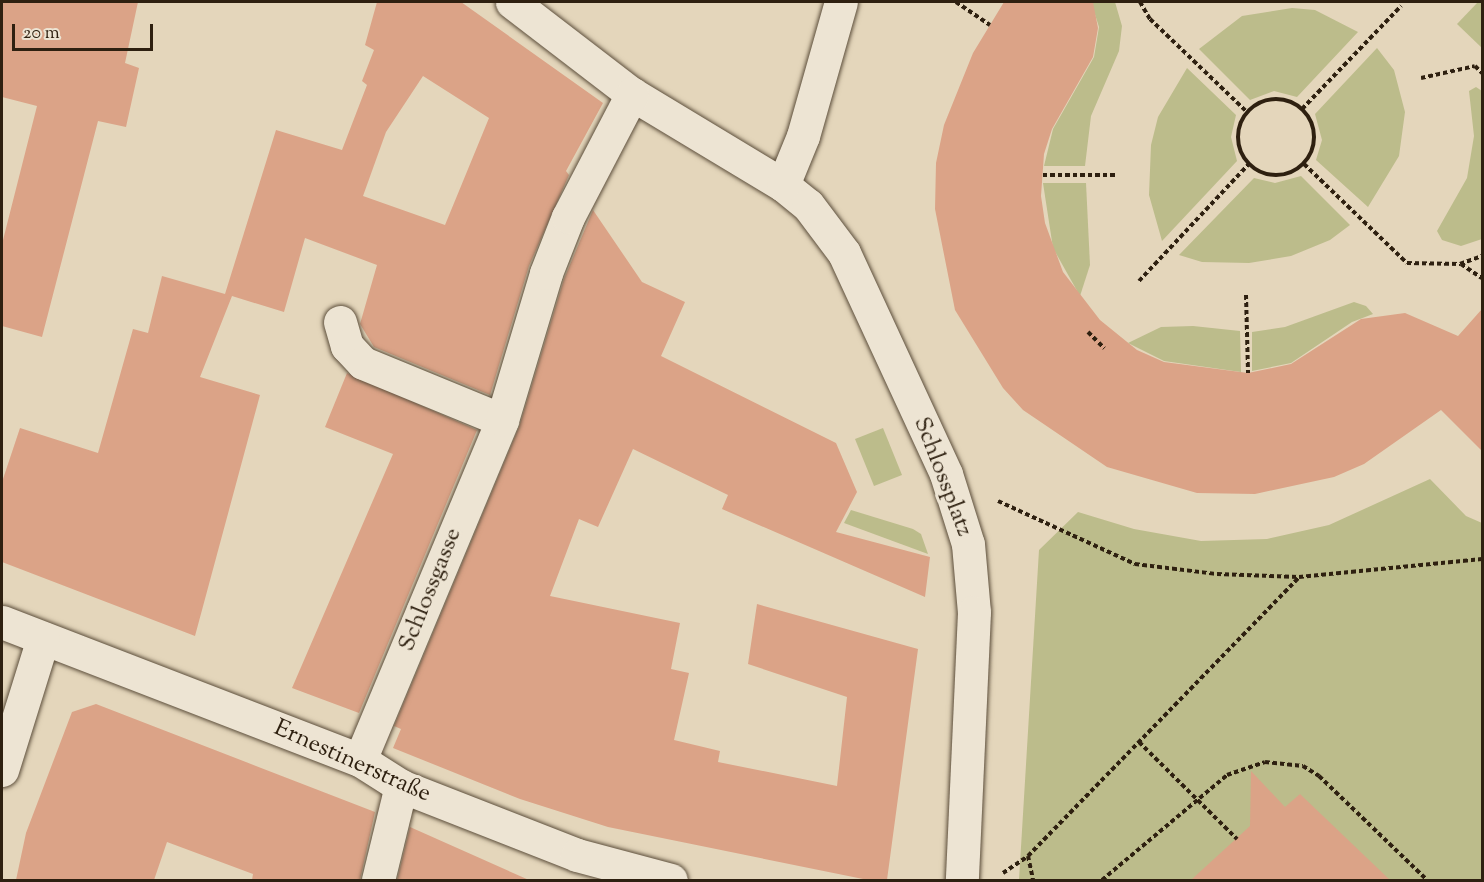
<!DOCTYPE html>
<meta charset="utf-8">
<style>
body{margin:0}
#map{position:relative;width:1484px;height:882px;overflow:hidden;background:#e4d6bb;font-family:"Sorts Mill Goudy",serif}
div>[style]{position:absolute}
.green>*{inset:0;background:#bcbc8b}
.building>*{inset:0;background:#dba387}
.path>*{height:4px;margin-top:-2px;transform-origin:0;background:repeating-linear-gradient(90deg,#2e2010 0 4.5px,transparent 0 7.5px)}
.path>.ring{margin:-2px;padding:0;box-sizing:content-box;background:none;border:4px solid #2e2010;border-radius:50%}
.roads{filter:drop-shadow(0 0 2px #5c4e3b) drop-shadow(0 0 2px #5c4e3b)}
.minor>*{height:33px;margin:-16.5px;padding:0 16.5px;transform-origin:16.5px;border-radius:16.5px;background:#ede4d3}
span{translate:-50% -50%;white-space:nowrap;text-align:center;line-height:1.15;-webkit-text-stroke:6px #ede4d3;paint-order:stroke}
.street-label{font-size:24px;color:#2e2010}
.frame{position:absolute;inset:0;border:3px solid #2e2010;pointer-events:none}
.scale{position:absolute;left:12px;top:24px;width:141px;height:27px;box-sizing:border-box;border:3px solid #2e2010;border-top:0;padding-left:8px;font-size:18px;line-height:21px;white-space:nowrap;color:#2e2010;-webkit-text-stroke:4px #ede4d3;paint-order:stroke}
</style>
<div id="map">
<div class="green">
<div style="clip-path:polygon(1091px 2px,1115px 2px,1122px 26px,1119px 51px,1091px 116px,1085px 166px,1044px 166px,1053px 129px,1094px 57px,1099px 27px)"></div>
<div style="clip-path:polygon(1478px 2px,1482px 2px,1482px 48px,1457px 24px)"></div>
<div style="clip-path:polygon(1292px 8px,1315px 10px,1358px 32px,1297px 97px,1274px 91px,1250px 100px,1199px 49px,1242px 16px)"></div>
<div style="clip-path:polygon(1377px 48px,1394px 70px,1405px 112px,1399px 156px,1368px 207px,1316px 160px,1322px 140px,1315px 114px)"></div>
<div style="clip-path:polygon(1187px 68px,1236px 115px,1231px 137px,1237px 161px,1162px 241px,1149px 195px,1151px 145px,1158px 117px)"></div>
<div style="clip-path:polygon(1476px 87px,1482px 91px,1482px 239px,1461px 246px,1442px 240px,1437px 231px,1467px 178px,1474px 136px,1469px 91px)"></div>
<div style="clip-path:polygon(1301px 176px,1350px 225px,1330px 240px,1291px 256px,1249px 263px,1202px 262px,1179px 255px,1254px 178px,1275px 183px)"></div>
<div style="clip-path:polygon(1043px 183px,1086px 183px,1090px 265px,1080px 296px,1053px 248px)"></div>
<div style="clip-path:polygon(1354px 302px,1366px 306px,1373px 314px,1352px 322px,1291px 363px,1252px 371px,1252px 332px,1285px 327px)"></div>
<div style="clip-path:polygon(1193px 326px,1240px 331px,1241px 372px,1164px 361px,1128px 343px,1161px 327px)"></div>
<div style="clip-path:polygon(883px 428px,902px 475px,874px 486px,855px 439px)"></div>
<div style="clip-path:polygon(1430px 479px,1466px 516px,1482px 523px,1482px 880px,1019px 880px,1039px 550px,1078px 512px,1134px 529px,1201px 541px,1267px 539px,1329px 525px)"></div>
<div style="clip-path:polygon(851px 510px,913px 529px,921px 534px,928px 554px,844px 523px)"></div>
</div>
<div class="building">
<div style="clip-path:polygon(2px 2px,138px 2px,125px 63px,139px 68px,126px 127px,98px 121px,42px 337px,2px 326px,2px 244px,37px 106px,2px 97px)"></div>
<div style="clip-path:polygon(evenodd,377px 2px,461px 2px,603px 103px,566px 171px,569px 175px,529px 266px,490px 395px,374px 347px,360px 324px,377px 265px,305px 238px,284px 312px,232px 296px,200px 377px,260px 395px,195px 636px,2px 562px,2px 482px,20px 428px,98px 453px,133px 329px,148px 333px,162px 276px,225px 294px,276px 130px,342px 150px,367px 85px,362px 81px,374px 50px,365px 45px,377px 2px,423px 76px,489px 118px,445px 225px,363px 196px,386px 132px,423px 76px)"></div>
<div style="clip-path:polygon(1004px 2px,1093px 2px,1098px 28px,1093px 57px,1052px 129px,1044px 154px,1041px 196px,1045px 223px,1063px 272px,1100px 320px,1137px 350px,1164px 362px,1248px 373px,1291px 364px,1361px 319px,1405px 313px,1458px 336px,1482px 309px,1482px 451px,1441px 410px,1364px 464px,1334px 477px,1255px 494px,1197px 493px,1107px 467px,1023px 410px,1003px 388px,955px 310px,935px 209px,936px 163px,944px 125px,973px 53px)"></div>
<div style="clip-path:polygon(593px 210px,642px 282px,685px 302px,661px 356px,836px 443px,857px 492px,836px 532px,930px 557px,925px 597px,722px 509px,728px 495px,633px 449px,598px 527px,579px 519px,550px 596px,680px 623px,671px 669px,689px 673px,674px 740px,720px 751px,718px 762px,837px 786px,847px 697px,748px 664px,757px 604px,918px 649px,887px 880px,868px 880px,608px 827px,520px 799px,393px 748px,401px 729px,394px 726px,519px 427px,564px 279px)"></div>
<div style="clip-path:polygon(347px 373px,477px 430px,359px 713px,292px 688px,393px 454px,325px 427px)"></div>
<div style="clip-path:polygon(96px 704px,375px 812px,360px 880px,252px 880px,253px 874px,167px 842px,154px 880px,16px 880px,26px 833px,72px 712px)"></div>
<div style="clip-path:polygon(1251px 771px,1285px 807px,1300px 794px,1390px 880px,1191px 880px,1250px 826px)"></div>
<div style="clip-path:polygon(410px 827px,529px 880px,397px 880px)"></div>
</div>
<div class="path">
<div style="left:956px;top:2px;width:41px;rotate:34.1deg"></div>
<div style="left:1140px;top:2px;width:20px;rotate:60deg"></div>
<div style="left:1150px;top:19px;width:136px;rotate:43.8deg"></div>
<div style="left:1421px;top:78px;width:55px;rotate:-12.5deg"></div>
<div style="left:1475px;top:66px;width:10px;rotate:45deg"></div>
<div class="ring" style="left:1238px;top:99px;width:72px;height:72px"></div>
<div style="left:1302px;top:109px;width:143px;rotate:-46.1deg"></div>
<div style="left:1304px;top:164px;width:143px;rotate:43.9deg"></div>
<div style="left:1407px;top:263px;width:53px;rotate:1.1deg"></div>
<div style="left:1460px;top:264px;width:23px;rotate:-20deg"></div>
<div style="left:1043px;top:175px;width:74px"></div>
<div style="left:1461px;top:264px;width:25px;rotate:34deg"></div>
<div style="left:1139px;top:281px;width:161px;rotate:-46.8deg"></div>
<div style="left:1246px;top:295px;width:78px;rotate:88.5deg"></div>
<div style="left:1088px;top:332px;width:23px;rotate:45deg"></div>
<div style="left:998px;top:501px;width:151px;rotate:24.7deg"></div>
<div style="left:1135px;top:564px;width:83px;rotate:7deg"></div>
<div style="left:1217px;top:574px;width:82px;rotate:2.1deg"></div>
<div style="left:1299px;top:577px;width:184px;rotate:-5.6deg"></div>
<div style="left:1139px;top:742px;width:138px;rotate:44.7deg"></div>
<div style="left:1028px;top:856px;width:25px;rotate:78deg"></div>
<div style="left:1003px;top:873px;width:30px;rotate:-34deg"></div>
<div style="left:1028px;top:856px;width:388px;rotate:-45.8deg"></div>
<div style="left:1102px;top:880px;width:163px;rotate:-40deg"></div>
<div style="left:1227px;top:775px;width:40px;rotate:-18.9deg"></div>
<div style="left:1265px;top:762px;width:38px;rotate:6deg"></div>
<div style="left:1303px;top:766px;width:19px;rotate:32deg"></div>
<div style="left:1319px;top:776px;width:150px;rotate:43.9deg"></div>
</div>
<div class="roads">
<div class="minor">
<div style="left:512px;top:2px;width:151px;rotate:37.5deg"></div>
<div style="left:632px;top:94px;width:176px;rotate:31.1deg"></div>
<div style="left:783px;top:185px;width:32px;rotate:39deg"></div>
<div style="left:808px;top:205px;width:60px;rotate:53.1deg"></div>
<div style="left:844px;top:253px;width:243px;rotate:65.2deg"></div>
<div style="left:946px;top:474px;width:73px;rotate:72.6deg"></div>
<div style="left:968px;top:544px;width:68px;rotate:85deg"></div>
<div style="left:974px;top:612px;width:268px;rotate:92.6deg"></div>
<div style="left:783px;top:185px;width:53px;rotate:-67.8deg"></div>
<div style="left:803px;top:136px;width:139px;rotate:-74.2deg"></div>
<div style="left:340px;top:322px;width:25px;rotate:74deg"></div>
<div style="left:347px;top:346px;width:23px;rotate:47deg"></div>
<div style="left:363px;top:363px;width:150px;rotate:22.3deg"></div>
<div style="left:2px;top:622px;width:384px;rotate:21.1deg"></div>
<div style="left:360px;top:760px;width:49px;rotate:32.4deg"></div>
<div style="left:401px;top:786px;width:189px;rotate:21.4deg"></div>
<div style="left:577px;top:855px;width:97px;rotate:14.9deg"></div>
<div style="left:360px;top:760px;width:368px;rotate:-67.3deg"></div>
<div style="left:502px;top:420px;width:153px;rotate:-73.3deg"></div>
<div style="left:546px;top:273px;width:60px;rotate:-68.6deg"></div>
<div style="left:568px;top:217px;width:139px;rotate:-62.5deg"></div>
<div style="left:2px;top:770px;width:138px;rotate:-72.7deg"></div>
<div style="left:378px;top:880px;width:97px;rotate:-76.3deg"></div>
</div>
</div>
<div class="street-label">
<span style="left:942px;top:477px;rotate:69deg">Schlossplatz</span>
<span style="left:431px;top:590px;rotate:-68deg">Schlossgasse</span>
<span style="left:352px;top:762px;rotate:24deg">Ernestinerstraße</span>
</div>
<div class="frame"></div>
<div class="scale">20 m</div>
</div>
